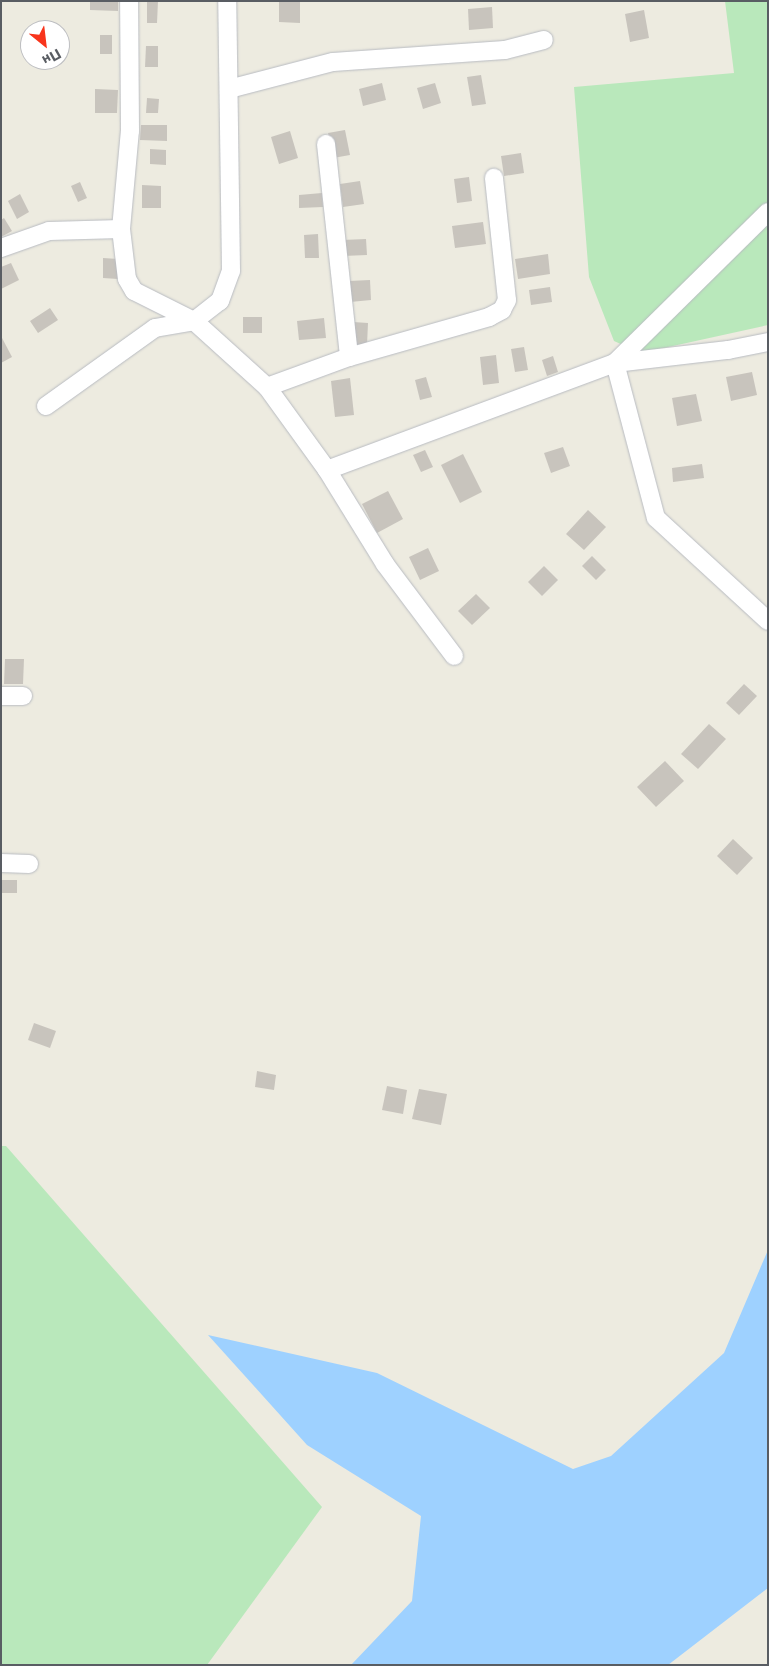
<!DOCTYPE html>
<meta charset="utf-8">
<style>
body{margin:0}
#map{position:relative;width:769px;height:1666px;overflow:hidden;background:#edebe0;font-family:Commissioner,sans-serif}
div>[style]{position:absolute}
.green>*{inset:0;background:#b9e8bb}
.water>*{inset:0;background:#9ed1ff}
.building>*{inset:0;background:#c8c4bd}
.roads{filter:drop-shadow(0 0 1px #b8bbc1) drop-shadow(0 0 1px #b8bbc1)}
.minor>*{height:18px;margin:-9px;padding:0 9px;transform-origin:9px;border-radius:9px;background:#fff}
span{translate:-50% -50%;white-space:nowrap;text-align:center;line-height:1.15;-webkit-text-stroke:5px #fff;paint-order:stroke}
.frame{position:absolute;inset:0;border:2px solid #595d63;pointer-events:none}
.north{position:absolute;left:20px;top:20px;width:50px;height:50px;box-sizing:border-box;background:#fff;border:1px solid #bdbec1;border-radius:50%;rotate:151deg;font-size:14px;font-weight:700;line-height:20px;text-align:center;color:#595d63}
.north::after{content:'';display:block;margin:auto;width:18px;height:22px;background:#f8351c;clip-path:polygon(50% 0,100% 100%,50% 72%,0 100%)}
</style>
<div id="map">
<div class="green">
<div style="clip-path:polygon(725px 1px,768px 1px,768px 325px,641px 353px,614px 341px,589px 277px,574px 87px,734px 73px)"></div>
<div style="clip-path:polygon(1px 1146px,6px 1146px,322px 1507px,207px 1665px,1px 1665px)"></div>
</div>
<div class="water">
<div style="clip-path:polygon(768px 1250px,768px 1588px,668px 1665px,351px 1665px,412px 1601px,421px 1516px,307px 1445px,208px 1335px,377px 1373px,573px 1469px,611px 1456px,724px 1353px)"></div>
</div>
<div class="building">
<div style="clip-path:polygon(90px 1px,118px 1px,118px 11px,90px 10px)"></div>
<div style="clip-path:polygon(147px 1px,158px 1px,157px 23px,147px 23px)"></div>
<div style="clip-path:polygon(279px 1px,300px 1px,300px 23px,279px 22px)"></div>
<div style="clip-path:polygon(492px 7px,493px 28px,469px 30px,468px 9px)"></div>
<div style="clip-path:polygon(644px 10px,649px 38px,630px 42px,625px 14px)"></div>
<div style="clip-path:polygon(100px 35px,112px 35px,112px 54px,100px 54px)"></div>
<div style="clip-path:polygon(146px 46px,158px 46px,158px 67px,145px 67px)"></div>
<div style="clip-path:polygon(481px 75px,486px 104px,472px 106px,467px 77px)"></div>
<div style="clip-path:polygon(382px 83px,386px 100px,363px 106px,359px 89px)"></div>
<div style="clip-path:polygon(435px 83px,441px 103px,423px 109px,417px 88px)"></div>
<div style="clip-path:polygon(95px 89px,118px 90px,117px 113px,95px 113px)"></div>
<div style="clip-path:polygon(147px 98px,159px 99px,158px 113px,146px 113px)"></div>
<div style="clip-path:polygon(141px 125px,167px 125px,167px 141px,140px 140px)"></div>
<div style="clip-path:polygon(345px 130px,350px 155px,333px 158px,328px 133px)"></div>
<div style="clip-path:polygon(290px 131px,298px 158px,279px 164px,271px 137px)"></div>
<div style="clip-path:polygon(150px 149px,166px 150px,166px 165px,150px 164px)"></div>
<div style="clip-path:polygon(521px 153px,524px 173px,504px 176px,501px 156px)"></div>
<div style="clip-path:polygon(469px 177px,472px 201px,457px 203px,454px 179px)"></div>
<div style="clip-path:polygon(360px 181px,364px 204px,343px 207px,340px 184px)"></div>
<div style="clip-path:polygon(80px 182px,87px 198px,78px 202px,71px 186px)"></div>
<div style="clip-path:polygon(142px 185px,161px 186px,161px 208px,142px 208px)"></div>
<div style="clip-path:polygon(322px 193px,323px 207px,299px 208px,299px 195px)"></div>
<div style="clip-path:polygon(20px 194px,29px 212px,17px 219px,8px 201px)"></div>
<div style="clip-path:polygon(4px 218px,12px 231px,1px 237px,1px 220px)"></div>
<div style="clip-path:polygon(483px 222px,486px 244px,455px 248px,452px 226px)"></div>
<div style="clip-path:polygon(318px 234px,319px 258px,305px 258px,304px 235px)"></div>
<div style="clip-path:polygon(366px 239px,367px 255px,343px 256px,342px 240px)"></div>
<div style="clip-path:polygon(548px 254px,550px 274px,518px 279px,515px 259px)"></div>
<div style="clip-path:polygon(103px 258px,118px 259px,118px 279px,103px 278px)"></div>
<div style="clip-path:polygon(11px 263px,19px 280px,1px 289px,1px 267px)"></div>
<div style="clip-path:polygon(370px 280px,371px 300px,350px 302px,349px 281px)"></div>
<div style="clip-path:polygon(550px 287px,552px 302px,531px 305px,529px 290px)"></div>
<div style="clip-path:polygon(50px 308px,58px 320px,38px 333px,30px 321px)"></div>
<div style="clip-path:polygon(243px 317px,262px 317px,262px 333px,243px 333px)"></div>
<div style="clip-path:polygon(324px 318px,326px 338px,299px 340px,297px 321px)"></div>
<div style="clip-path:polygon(353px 322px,368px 323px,367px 345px,352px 344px)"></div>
<div style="clip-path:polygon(1px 336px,12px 357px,1px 363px)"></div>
<div style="clip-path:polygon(524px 347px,528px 370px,515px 372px,511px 349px)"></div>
<div style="clip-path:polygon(496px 355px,499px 383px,483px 385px,480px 357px)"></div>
<div style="clip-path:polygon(553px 356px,558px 372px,547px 376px,542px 360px)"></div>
<div style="clip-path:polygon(752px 372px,757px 395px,731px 401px,726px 377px)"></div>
<div style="clip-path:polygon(426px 377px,432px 397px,420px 400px,415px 380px)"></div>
<div style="clip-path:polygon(350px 378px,354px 415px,335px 417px,331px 381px)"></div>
<div style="clip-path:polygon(696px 394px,702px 421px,677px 426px,672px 398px)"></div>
<div style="clip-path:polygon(563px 447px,570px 466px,551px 473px,544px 453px)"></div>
<div style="clip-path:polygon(425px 450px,433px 467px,421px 472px,413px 455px)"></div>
<div style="clip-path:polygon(463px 454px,482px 492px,460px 503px,441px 465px)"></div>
<div style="clip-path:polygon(702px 464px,704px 478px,673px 482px,672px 468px)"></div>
<div style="clip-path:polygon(388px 491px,403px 519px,377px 533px,362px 504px)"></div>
<div style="clip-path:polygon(588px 510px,606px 527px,584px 550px,566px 534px)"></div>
<div style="clip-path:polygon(428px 548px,439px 571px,420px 580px,409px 557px)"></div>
<div style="clip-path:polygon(592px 556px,606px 570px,596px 580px,582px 566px)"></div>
<div style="clip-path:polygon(544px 566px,558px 580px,542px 596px,528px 582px)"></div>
<div style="clip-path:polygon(476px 594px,490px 608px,472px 625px,458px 611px)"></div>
<div style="clip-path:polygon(5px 659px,24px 659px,23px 684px,4px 684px)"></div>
<div style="clip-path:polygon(744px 684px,757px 696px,739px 715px,726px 703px)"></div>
<div style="clip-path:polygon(709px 724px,726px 739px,698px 769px,681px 754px)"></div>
<div style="clip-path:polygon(665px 761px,684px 781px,656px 807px,637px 787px)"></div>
<div style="clip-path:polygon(733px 839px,753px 858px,737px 875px,717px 856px)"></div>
<div style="clip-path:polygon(1px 880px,17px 880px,17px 893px,1px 893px)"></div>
<div style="clip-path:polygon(34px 1023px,56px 1031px,50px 1048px,28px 1040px)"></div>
<div style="clip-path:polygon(257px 1071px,276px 1075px,274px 1090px,255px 1087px)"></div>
<div style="clip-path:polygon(387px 1086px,407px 1090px,403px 1114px,382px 1110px)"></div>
<div style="clip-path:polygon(419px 1089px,447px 1094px,441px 1125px,412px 1119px)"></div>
</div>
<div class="roads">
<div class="minor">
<div style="left:229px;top:89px;width:107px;rotate:-14.6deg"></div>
<div style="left:333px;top:62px;width:172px;rotate:-4deg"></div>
<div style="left:505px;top:50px;width:40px;rotate:-14.4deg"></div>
<div style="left:326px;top:144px;width:214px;rotate:83.8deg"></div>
<div style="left:768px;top:212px;width:215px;rotate:135.4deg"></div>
<div style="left:615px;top:363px;width:160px;rotate:75.2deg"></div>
<div style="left:656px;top:518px;width:152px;rotate:42.6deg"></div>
<div style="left:121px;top:229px;width:98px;rotate:-84.8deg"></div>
<div style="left:130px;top:131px;width:130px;rotate:-90.4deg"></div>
<div style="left:1px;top:248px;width:51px;rotate:-19.5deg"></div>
<div style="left:49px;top:231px;width:72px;rotate:-1.6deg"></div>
<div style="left:121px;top:229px;width:50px;rotate:83.2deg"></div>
<div style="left:127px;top:279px;width:14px;rotate:60deg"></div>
<div style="left:134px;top:291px;width:67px;rotate:26.6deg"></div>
<div style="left:194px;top:321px;width:98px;rotate:42.1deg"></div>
<div style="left:267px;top:387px;width:102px;rotate:54.1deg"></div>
<div style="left:327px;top:470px;width:110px;rotate:58.3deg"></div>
<div style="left:385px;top:564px;width:115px;rotate:53.1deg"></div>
<div style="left:267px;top:387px;width:87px;rotate:-20.1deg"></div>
<div style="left:349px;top:357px;width:146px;rotate:-15.9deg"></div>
<div style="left:489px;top:317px;width:15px;rotate:-28deg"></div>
<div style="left:502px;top:310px;width:11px;rotate:-63deg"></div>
<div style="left:507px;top:300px;width:123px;rotate:-96.1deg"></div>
<div style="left:46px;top:406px;width:134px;rotate:-35.6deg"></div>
<div style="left:155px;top:328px;width:40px;rotate:-10deg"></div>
<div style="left:194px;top:321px;width:33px;rotate:-38deg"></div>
<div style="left:220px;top:301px;width:32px;rotate:-70deg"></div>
<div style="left:231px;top:271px;width:270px;rotate:-90.8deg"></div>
<div style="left:327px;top:470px;width:307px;rotate:-20.4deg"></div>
<div style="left:615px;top:363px;width:114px;rotate:-6.6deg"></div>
<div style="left:728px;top:350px;width:41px;rotate:-11.3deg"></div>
<div style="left:1px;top:696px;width:22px"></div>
<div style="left:1px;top:863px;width:28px;rotate:2deg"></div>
</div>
</div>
<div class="frame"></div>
<div class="north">Пн</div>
</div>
